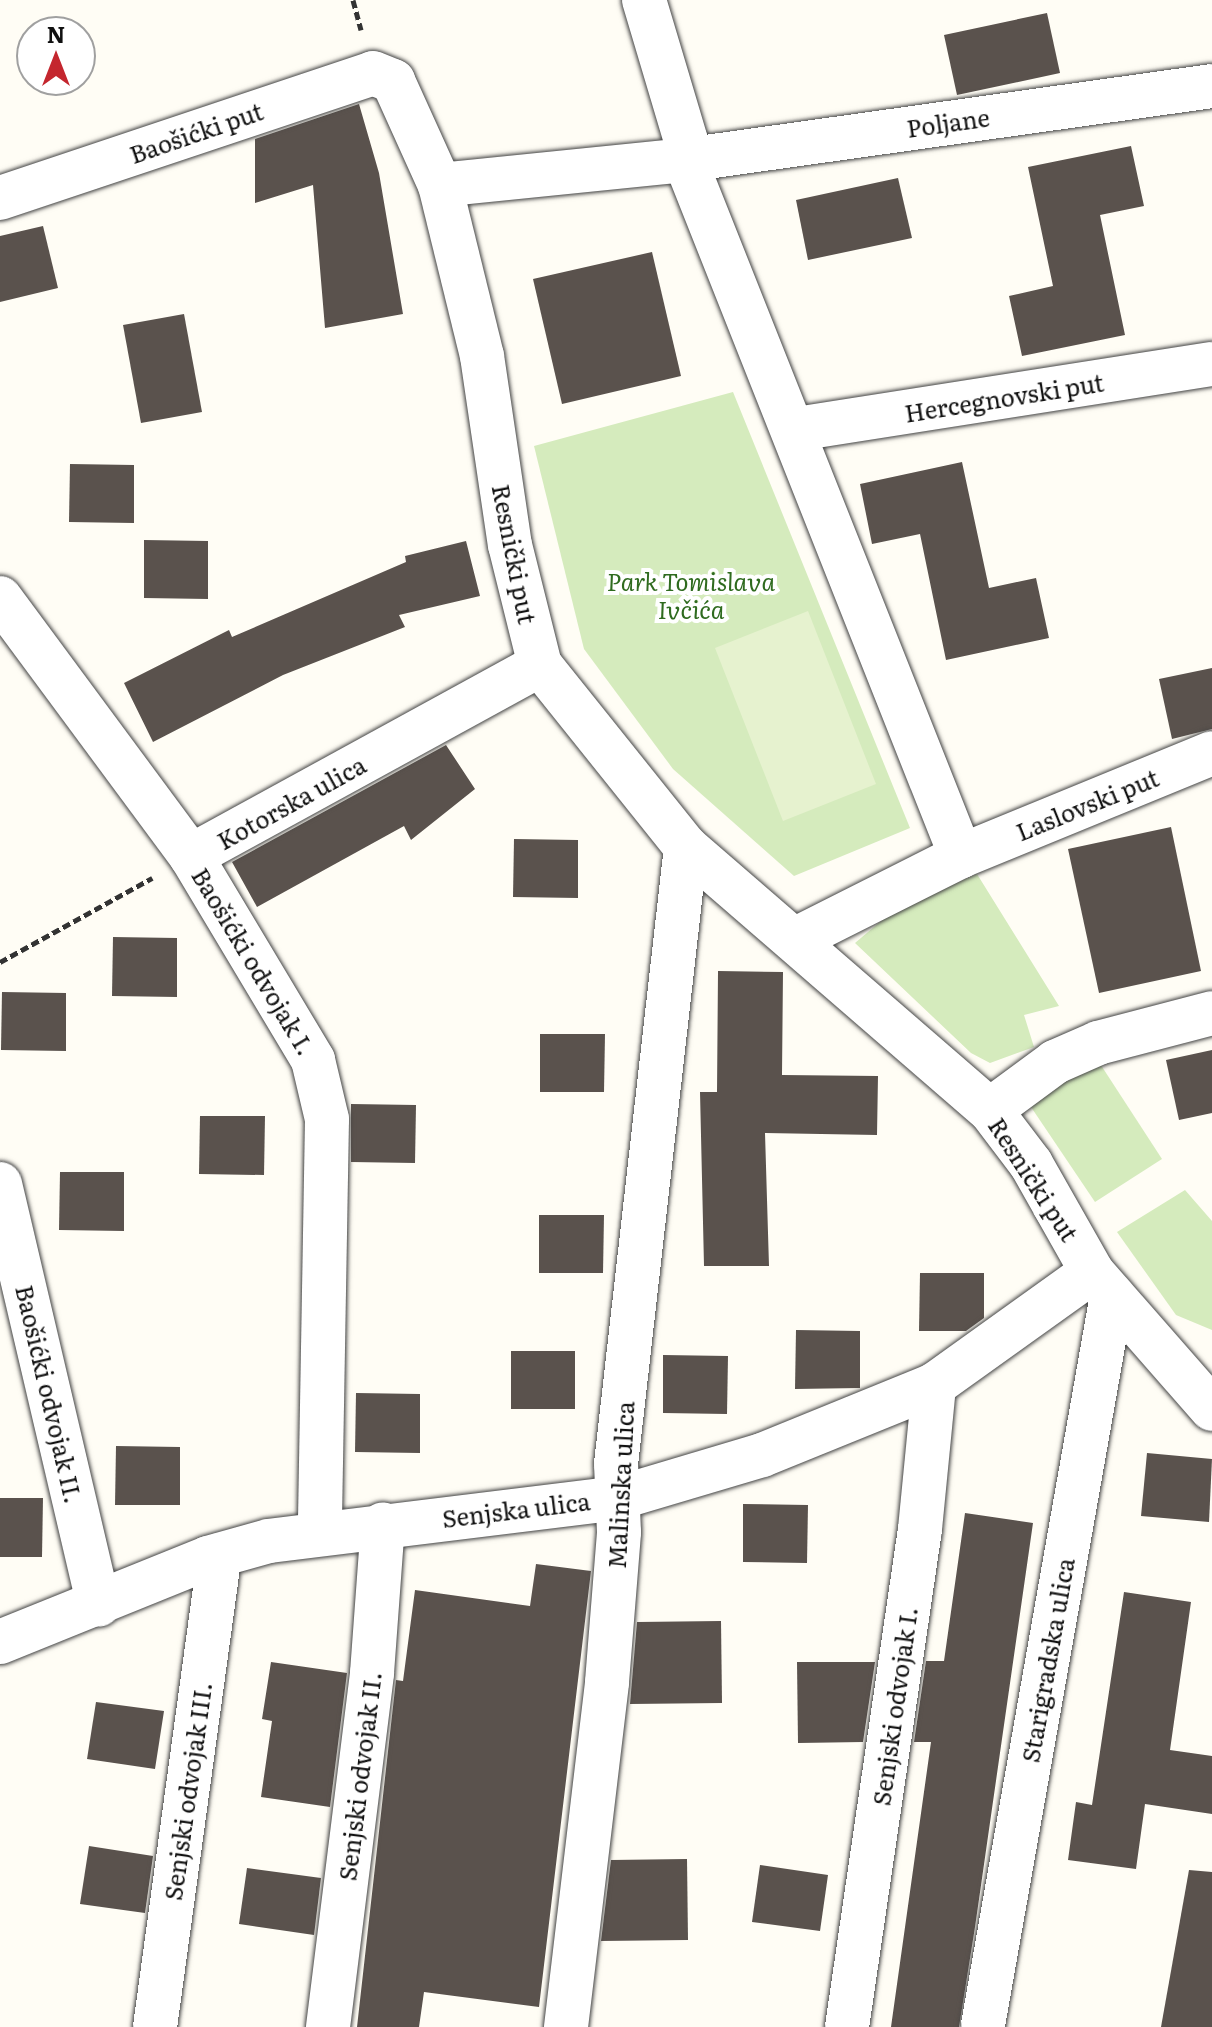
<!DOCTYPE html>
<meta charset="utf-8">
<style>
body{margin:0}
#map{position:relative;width:1212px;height:2027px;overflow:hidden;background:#fffdf5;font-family:Literata,serif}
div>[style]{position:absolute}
.green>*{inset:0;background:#d5ebbd}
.pitch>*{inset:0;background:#e6f2cf}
.building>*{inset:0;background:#5a524d}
.path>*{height:5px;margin-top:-2.5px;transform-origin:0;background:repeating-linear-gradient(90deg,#333 0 8px,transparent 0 12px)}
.roads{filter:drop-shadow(0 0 2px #444) drop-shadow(0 0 2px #444)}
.minor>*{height:44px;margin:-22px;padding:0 22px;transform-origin:22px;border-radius:22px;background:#fff}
span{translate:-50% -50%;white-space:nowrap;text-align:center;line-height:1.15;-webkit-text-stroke:8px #fff;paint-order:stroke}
.street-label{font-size:24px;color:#111}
.park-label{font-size:24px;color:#2f6b1f;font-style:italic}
.north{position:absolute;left:16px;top:16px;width:80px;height:80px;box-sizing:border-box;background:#fff;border:2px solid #a0a0a0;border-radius:50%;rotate:0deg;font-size:22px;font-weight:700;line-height:32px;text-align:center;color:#111}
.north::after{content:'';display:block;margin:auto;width:28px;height:36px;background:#c4262e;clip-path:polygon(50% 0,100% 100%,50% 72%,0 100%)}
</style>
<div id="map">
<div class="green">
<div style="clip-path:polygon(733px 392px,910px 828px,794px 876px,673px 769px,584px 649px,534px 446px)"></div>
<div style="clip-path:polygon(977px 874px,1059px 1006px,1024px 1015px,1034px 1047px,990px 1063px,971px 1053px,855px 943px,894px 910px)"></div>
<div style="clip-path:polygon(1095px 1056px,1162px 1159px,1095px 1202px,1031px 1107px,1061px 1073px)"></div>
<div style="clip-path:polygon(1185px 1190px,1212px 1221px,1212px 1330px,1176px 1315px,1117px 1232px)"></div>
</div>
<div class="pitch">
<div style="clip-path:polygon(808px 611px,876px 784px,783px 821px,715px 648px)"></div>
</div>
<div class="building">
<div style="clip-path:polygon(1047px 13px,1060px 73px,957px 95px,944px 35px)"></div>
<div style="clip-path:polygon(359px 104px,379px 173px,403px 314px,325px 328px,313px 185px,255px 203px,255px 139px)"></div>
<div style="clip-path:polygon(1131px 146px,1144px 206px,1100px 215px,1125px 335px,1022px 356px,1009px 296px,1053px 286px,1028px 167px)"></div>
<div style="clip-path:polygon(898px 178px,912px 238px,808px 260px,796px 200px)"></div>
<div style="clip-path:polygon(43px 226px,58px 288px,0 302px,0 236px)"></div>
<div style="clip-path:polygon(652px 252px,681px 376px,562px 404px,533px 279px)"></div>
<div style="clip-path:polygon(184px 314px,202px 412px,141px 423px,123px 325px)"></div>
<div style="clip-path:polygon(962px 462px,989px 588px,1036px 578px,1049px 638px,946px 660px,920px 534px,872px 544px,860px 484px)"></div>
<div style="clip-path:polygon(70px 464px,134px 465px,134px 523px,69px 522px)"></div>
<div style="clip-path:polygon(144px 540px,208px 541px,208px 599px,144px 598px)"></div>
<div style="clip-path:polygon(466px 541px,480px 596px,399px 615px,405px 627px,283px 675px,153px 742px,124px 683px,229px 630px,232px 637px,406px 562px,405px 556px)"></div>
<div style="clip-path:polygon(1212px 668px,1212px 729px,1172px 739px,1159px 679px)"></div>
<div style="clip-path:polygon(446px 745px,475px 789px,411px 840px,404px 826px,257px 907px,232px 862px)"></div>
<div style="clip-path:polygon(1171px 827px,1201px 971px,1099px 993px,1068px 849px)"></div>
<div style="clip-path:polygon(514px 839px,578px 840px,578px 898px,513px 897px)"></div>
<div style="clip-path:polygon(113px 937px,177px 938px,177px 997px,112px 996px)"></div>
<div style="clip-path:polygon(718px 971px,783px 972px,782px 1075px,878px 1076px,877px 1135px,765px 1133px,769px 1266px,704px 1266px,700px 1092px,717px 1092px)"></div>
<div style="clip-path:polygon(2px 992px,66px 993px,66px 1051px,1px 1050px)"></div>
<div style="clip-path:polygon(540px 1034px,605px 1034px,604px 1092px,540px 1092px)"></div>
<div style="clip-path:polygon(1212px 1050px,1212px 1113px,1179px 1120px,1166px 1060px)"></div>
<div style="clip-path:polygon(351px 1104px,416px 1105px,415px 1163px,351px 1162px)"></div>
<div style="clip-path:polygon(200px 1116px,265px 1116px,264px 1175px,199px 1174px)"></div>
<div style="clip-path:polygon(60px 1172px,124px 1172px,124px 1231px,59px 1230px)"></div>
<div style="clip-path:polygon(539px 1215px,604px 1215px,603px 1273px,539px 1273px)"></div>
<div style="clip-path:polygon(920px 1273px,984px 1273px,984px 1318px,966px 1331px,919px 1331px)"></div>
<div style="clip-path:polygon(796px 1330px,860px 1331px,860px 1388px,795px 1389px)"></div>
<div style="clip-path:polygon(511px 1351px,575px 1351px,575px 1409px,511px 1409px)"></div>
<div style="clip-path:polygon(663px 1355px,728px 1356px,727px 1414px,663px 1413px)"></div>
<div style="clip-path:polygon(356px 1393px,420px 1394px,420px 1453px,355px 1452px)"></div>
<div style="clip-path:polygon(116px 1446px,180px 1447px,180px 1505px,115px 1505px)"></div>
<div style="clip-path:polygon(1147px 1453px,1212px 1459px,1209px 1522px,1141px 1516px)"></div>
<div style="clip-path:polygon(0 1498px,43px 1498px,42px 1557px,0 1557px)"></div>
<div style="clip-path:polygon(743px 1504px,808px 1505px,807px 1563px,743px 1562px)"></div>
<div style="clip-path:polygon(965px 1513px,1033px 1523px,975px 1927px,959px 2027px,891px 2027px,931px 1742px,914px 1742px,926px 1661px,944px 1661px)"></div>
<div style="clip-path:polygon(536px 1564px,591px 1571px,539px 2007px,424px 1992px,419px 2027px,357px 2027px,396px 1680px,403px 1681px,415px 1590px,530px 1606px)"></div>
<div style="clip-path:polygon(1124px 1592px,1191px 1602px,1170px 1750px,1212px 1756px,1212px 1814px,1145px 1804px,1136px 1869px,1068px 1860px,1076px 1802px,1092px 1805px)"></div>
<div style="clip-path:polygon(721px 1621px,722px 1703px,630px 1704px,637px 1622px)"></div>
<div style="clip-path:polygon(271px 1662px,347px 1673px,330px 1807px,261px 1797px,272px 1721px,262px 1719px)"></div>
<div style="clip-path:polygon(797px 1662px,875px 1662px,863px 1742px,798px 1743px)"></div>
<div style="clip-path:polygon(96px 1702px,164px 1711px,155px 1769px,87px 1759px)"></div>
<div style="clip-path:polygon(89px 1846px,153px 1856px,145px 1913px,80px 1904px)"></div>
<div style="clip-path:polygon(687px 1859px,688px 1940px,601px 1941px,611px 1860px)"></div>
<div style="clip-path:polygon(760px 1865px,828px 1875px,820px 1931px,752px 1922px)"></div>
<div style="clip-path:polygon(247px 1868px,321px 1878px,314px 1935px,239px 1924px)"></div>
<div style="clip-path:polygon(1189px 1870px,1212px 1872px,1212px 2027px,1161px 2027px)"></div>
</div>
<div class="path">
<div style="left:353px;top:0;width:31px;rotate:75deg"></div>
<div style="left:0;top:962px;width:174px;rotate:-28.9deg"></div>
</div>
<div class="roads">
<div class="minor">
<div style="left:644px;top:0;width:147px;rotate:73.4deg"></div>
<div style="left:686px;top:141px;width:19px;rotate:93deg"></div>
<div style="left:685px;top:160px;width:749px;rotate:68.37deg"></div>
<div style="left:961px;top:856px;width:185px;rotate:153.3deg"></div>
<div style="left:440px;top:185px;width:246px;rotate:-5.8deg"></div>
<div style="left:685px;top:160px;width:532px;rotate:-7.99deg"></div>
<div style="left:0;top:198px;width:393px;rotate:-18.5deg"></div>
<div style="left:373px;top:73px;width:22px;rotate:22deg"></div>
<div style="left:393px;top:81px;width:114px;rotate:65.7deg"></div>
<div style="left:440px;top:185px;width:176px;rotate:76.2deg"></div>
<div style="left:482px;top:356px;width:191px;rotate:81.6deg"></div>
<div style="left:510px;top:545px;width:124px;rotate:76deg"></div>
<div style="left:540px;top:665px;width:233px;rotate:51.3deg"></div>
<div style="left:686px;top:847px;width:402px;rotate:40.9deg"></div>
<div style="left:990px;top:1110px;width:68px;rotate:52.8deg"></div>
<div style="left:1031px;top:1164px;width:124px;rotate:60.5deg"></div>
<div style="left:1092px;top:1272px;width:182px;rotate:48.8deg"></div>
<div style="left:796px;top:429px;width:421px;rotate:-8.9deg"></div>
<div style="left:0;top:598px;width:321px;rotate:53.5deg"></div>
<div style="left:191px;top:856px;width:238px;rotate:59.1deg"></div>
<div style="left:313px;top:1060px;width:61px;rotate:76.7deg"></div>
<div style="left:327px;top:1119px;width:412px;rotate:91deg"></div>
<div style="left:191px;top:856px;width:398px;rotate:-28.7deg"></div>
<div style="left:961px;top:856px;width:271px;rotate:-22.3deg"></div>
<div style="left:990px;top:1110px;width:81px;rotate:-36.4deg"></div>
<div style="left:1055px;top:1062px;width:47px;rotate:-23.8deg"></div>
<div style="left:1098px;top:1043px;width:118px;rotate:-14.7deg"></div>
<div style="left:0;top:1184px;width:432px;rotate:76.8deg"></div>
<div style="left:0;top:1642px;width:224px;rotate:-22deg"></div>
<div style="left:208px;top:1558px;width:63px;rotate:-15.6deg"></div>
<div style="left:269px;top:1541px;width:352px;rotate:-7deg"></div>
<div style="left:618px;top:1498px;width:150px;rotate:-16.6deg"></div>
<div style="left:762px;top:1455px;width:186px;rotate:-22.1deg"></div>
<div style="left:934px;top:1385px;width:194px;rotate:-35.6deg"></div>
<div style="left:983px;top:2025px;width:741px;rotate:-79.98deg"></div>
<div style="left:155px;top:2027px;width:476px;rotate:-82.2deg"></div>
<div style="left:328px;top:2027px;width:357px;rotate:-82.9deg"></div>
<div style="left:372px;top:1673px;width:149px;rotate:-85.8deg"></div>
<div style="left:566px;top:2027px;width:347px;rotate:-83.2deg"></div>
<div style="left:607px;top:1682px;width:150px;rotate:-85.4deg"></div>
<div style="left:619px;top:1532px;width:68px;rotate:-92.5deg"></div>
<div style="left:616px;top:1464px;width:621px;rotate:-83.53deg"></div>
<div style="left:847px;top:2027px;width:503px;rotate:-81.66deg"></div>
<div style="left:920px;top:1529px;width:145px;rotate:-84.4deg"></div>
</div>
</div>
<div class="street-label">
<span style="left:948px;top:122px;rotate:-8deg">Poljane</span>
<span style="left:196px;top:132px;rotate:-19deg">Baošićki put</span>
<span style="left:1004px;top:397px;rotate:-9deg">Hercegnovski put</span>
<span style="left:515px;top:554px;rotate:79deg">Resnički put</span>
<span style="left:291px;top:802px;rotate:-29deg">Kotorska ulica</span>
<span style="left:1087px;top:804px;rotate:-22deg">Laslovski put</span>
<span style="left:254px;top:961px;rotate:59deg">Baošićki odvojak I.</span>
<span style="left:1034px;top:1179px;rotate:57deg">Resnički put</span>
<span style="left:50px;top:1394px;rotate:77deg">Baošićki odvojak II.</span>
<span style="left:620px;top:1485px;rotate:-87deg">Malinska ulica</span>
<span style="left:516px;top:1509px;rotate:-7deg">Senjska ulica</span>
<span style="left:1047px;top:1660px;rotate:-80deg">Starigradska ulica</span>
<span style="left:894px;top:1706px;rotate:-82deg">Senjski odvojak I.</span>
<span style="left:359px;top:1776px;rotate:-83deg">Senjski odvojak II.</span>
<span style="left:187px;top:1791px;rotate:-82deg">Senjski odvojak III.</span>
</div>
<div class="park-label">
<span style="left:691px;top:595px">Park Tomislava<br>Ivčića</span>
</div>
<div class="north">N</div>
</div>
